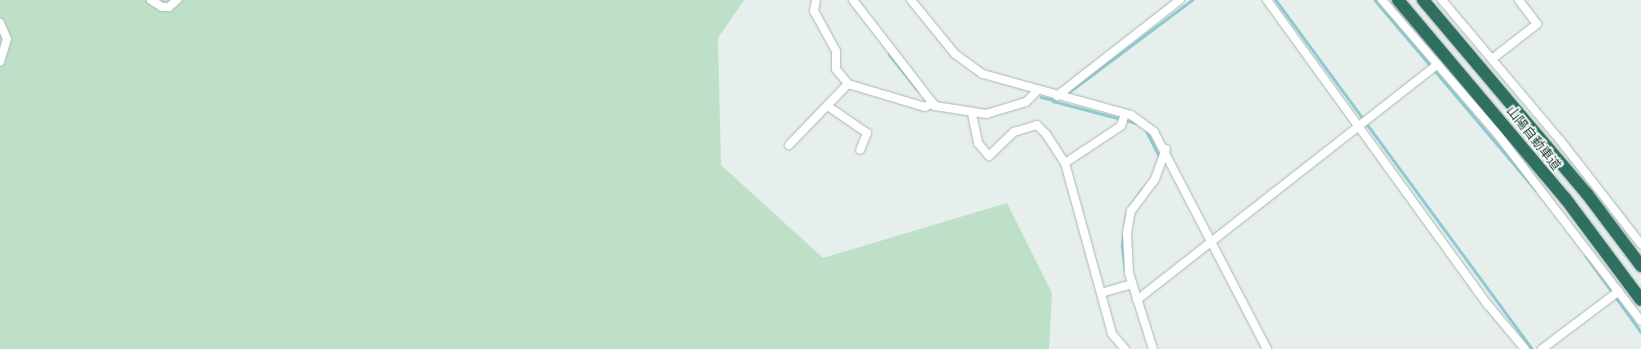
<!DOCTYPE html>
<meta charset="utf-8">
<style>
body{margin:0}
#map{position:relative;width:1641px;height:349px;overflow:hidden;background:#e6efeb;font-family:Inter,"Noto Sans JP",sans-serif}
div>[style]{position:absolute}
.green>*{inset:0;background:#bfe0c8}
.stream>*{height:2.5px;margin:-1.25px;padding:0 1.25px;transform-origin:1.25px;border-radius:1.25px;background:#8ec9d4}
.roads{filter:drop-shadow(0 0 1px #a8b8b2) drop-shadow(0 0 1px #a8b8b2)}
.minor>*{height:8px;margin:-4px;padding:0 4px;transform-origin:4px;border-radius:4px;background:#fff}
.motorway>*{height:12px;margin:-6px;padding:0 6px;transform-origin:6px;border-radius:6px;background:#2f6f62}
span{translate:-50% -50%;white-space:nowrap;text-align:center;line-height:1.15;-webkit-text-stroke:3.5px #f7fbf9;paint-order:stroke}
.street-label{font-size:13px;color:#24423a}
</style>
<div id="map">
<div class="green">
<div style="clip-path:polygon(0 0,744px 0,718px 38px,721px 165px,823px 258px,1007px 203px,1052px 293px,1049px 349px,0 349px)"></div>
</div>
<div class="stream">
<div style="left:1276px;top:0;width:433px;rotate:53.7deg"></div>
<div style="left:1375px;top:0;width:249px;rotate:49.7deg"></div>
<div style="left:889px;top:54px;width:45px;rotate:51.3deg"></div>
<div style="left:1069px;top:92px;width:154px;rotate:-36.8deg"></div>
<div style="left:1041px;top:97px;width:13px;rotate:13deg"></div>
<div style="left:1053px;top:101px;width:86px;rotate:14.8deg"></div>
<div style="left:1146px;top:130px;width:30px;rotate:63deg"></div>
<div style="left:1131px;top:205px;width:19px;rotate:-55deg"></div>
<div style="left:1586px;top:256px;width:94px;rotate:54.1deg"></div>
<div style="left:1125px;top:271px;width:26px;rotate:-97deg"></div>
<div style="left:1122px;top:245px;width:30px;rotate:-82deg"></div>
</div>
<div class="roads">
<div class="minor">
<div style="left:151px;top:0;width:13px;rotate:32deg"></div>
<div style="left:162px;top:7px;width:7px"></div>
<div style="left:169px;top:7px;width:11px;rotate:-41deg"></div>
<div style="left:816px;top:0;width:11px;rotate:100deg"></div>
<div style="left:814px;top:11px;width:46px;rotate:61.2deg"></div>
<div style="left:836px;top:51px;width:18px;rotate:90deg"></div>
<div style="left:836px;top:69px;width:19px;rotate:51deg"></div>
<div style="left:848px;top:84px;width:80px;rotate:16.6deg"></div>
<div style="left:925px;top:107px;width:9px;rotate:-27deg"></div>
<div style="left:853px;top:0;width:134px;rotate:52.3deg"></div>
<div style="left:935px;top:106px;width:52px;rotate:8.9deg"></div>
<div style="left:986px;top:114px;width:42px;rotate:-16.7deg"></div>
<div style="left:1026px;top:102px;width:14px;rotate:-45deg"></div>
<div style="left:911px;top:0;width:70px;rotate:50.8deg"></div>
<div style="left:955px;top:54px;width:34px;rotate:36deg"></div>
<div style="left:983px;top:74px;width:154px;rotate:15.5deg"></div>
<div style="left:1131px;top:115px;width:29px;rotate:36deg"></div>
<div style="left:1154px;top:132px;width:245px;rotate:62.5deg"></div>
<div style="left:1267px;top:0;width:377px;rotate:54.1deg"></div>
<div style="left:1488px;top:305px;width:57px;rotate:49.9deg"></div>
<div style="left:1382px;top:0;width:179px;rotate:49.3deg"></div>
<div style="left:1499px;top:136px;width:233px;rotate:52.5deg"></div>
<div style="left:1442px;top:0;width:183px;rotate:49.9deg"></div>
<div style="left:1560px;top:140px;width:132px;rotate:52.1deg"></div>
<div style="left:0;top:23px;width:17px;rotate:66deg"></div>
<div style="left:7px;top:39px;width:24px;rotate:107deg"></div>
<div style="left:1492px;top:59px;width:57px;rotate:-37.9deg"></div>
<div style="left:1537px;top:24px;width:30px;rotate:-127deg"></div>
<div style="left:1057px;top:96px;width:156px;rotate:-38deg"></div>
<div style="left:829px;top:107px;width:46px;rotate:34.4deg"></div>
<div style="left:867px;top:133px;width:18px;rotate:112deg"></div>
<div style="left:972px;top:114px;width:30px;rotate:78deg"></div>
<div style="left:978px;top:143px;width:17px;rotate:50deg"></div>
<div style="left:989px;top:156px;width:35px;rotate:-44deg"></div>
<div style="left:1014px;top:132px;width:24px;rotate:-17deg"></div>
<div style="left:1037px;top:125px;width:13px;rotate:45deg"></div>
<div style="left:1046px;top:134px;width:35px;rotate:57deg"></div>
<div style="left:1065px;top:163px;width:177px;rotate:74.6deg"></div>
<div style="left:1112px;top:334px;width:20px;rotate:49deg"></div>
<div style="left:789px;top:145px;width:85px;rotate:-46deg"></div>
<div style="left:1065px;top:163px;width:67px;rotate:-33.5deg"></div>
<div style="left:1121px;top:126px;width:13px;rotate:-72deg"></div>
<div style="left:1101px;top:293px;width:32px;rotate:-16deg"></div>
<div style="left:1137px;top:300px;width:382px;rotate:-38.1deg"></div>
<div style="left:1153px;top:349px;width:80px;rotate:-107.5deg"></div>
<div style="left:1129px;top:273px;width:40px;rotate:-92.9deg"></div>
<div style="left:1127px;top:233px;width:22px;rotate:-80deg"></div>
<div style="left:1131px;top:211px;width:40px;rotate:-53deg"></div>
<div style="left:1155px;top:179px;width:32px;rotate:-70deg"></div>
<div style="left:1542px;top:349px;width:96px;rotate:-37deg"></div>
</div>
<div class="motorway">
<div style="left:1398px;top:0;width:259px;rotate:49.9deg"></div>
<div style="left:1565px;top:198px;width:127px;rotate:53.3deg"></div>
<div style="left:1423px;top:0;width:254px;rotate:49.8deg"></div>
<div style="left:1587px;top:194px;width:90px;rotate:53.1deg"></div>
</div>
</div>
<div class="street-label">
<span style="left:1534px;top:138px;rotate:51deg">山陽自動車道</span>
</div>
</div>
